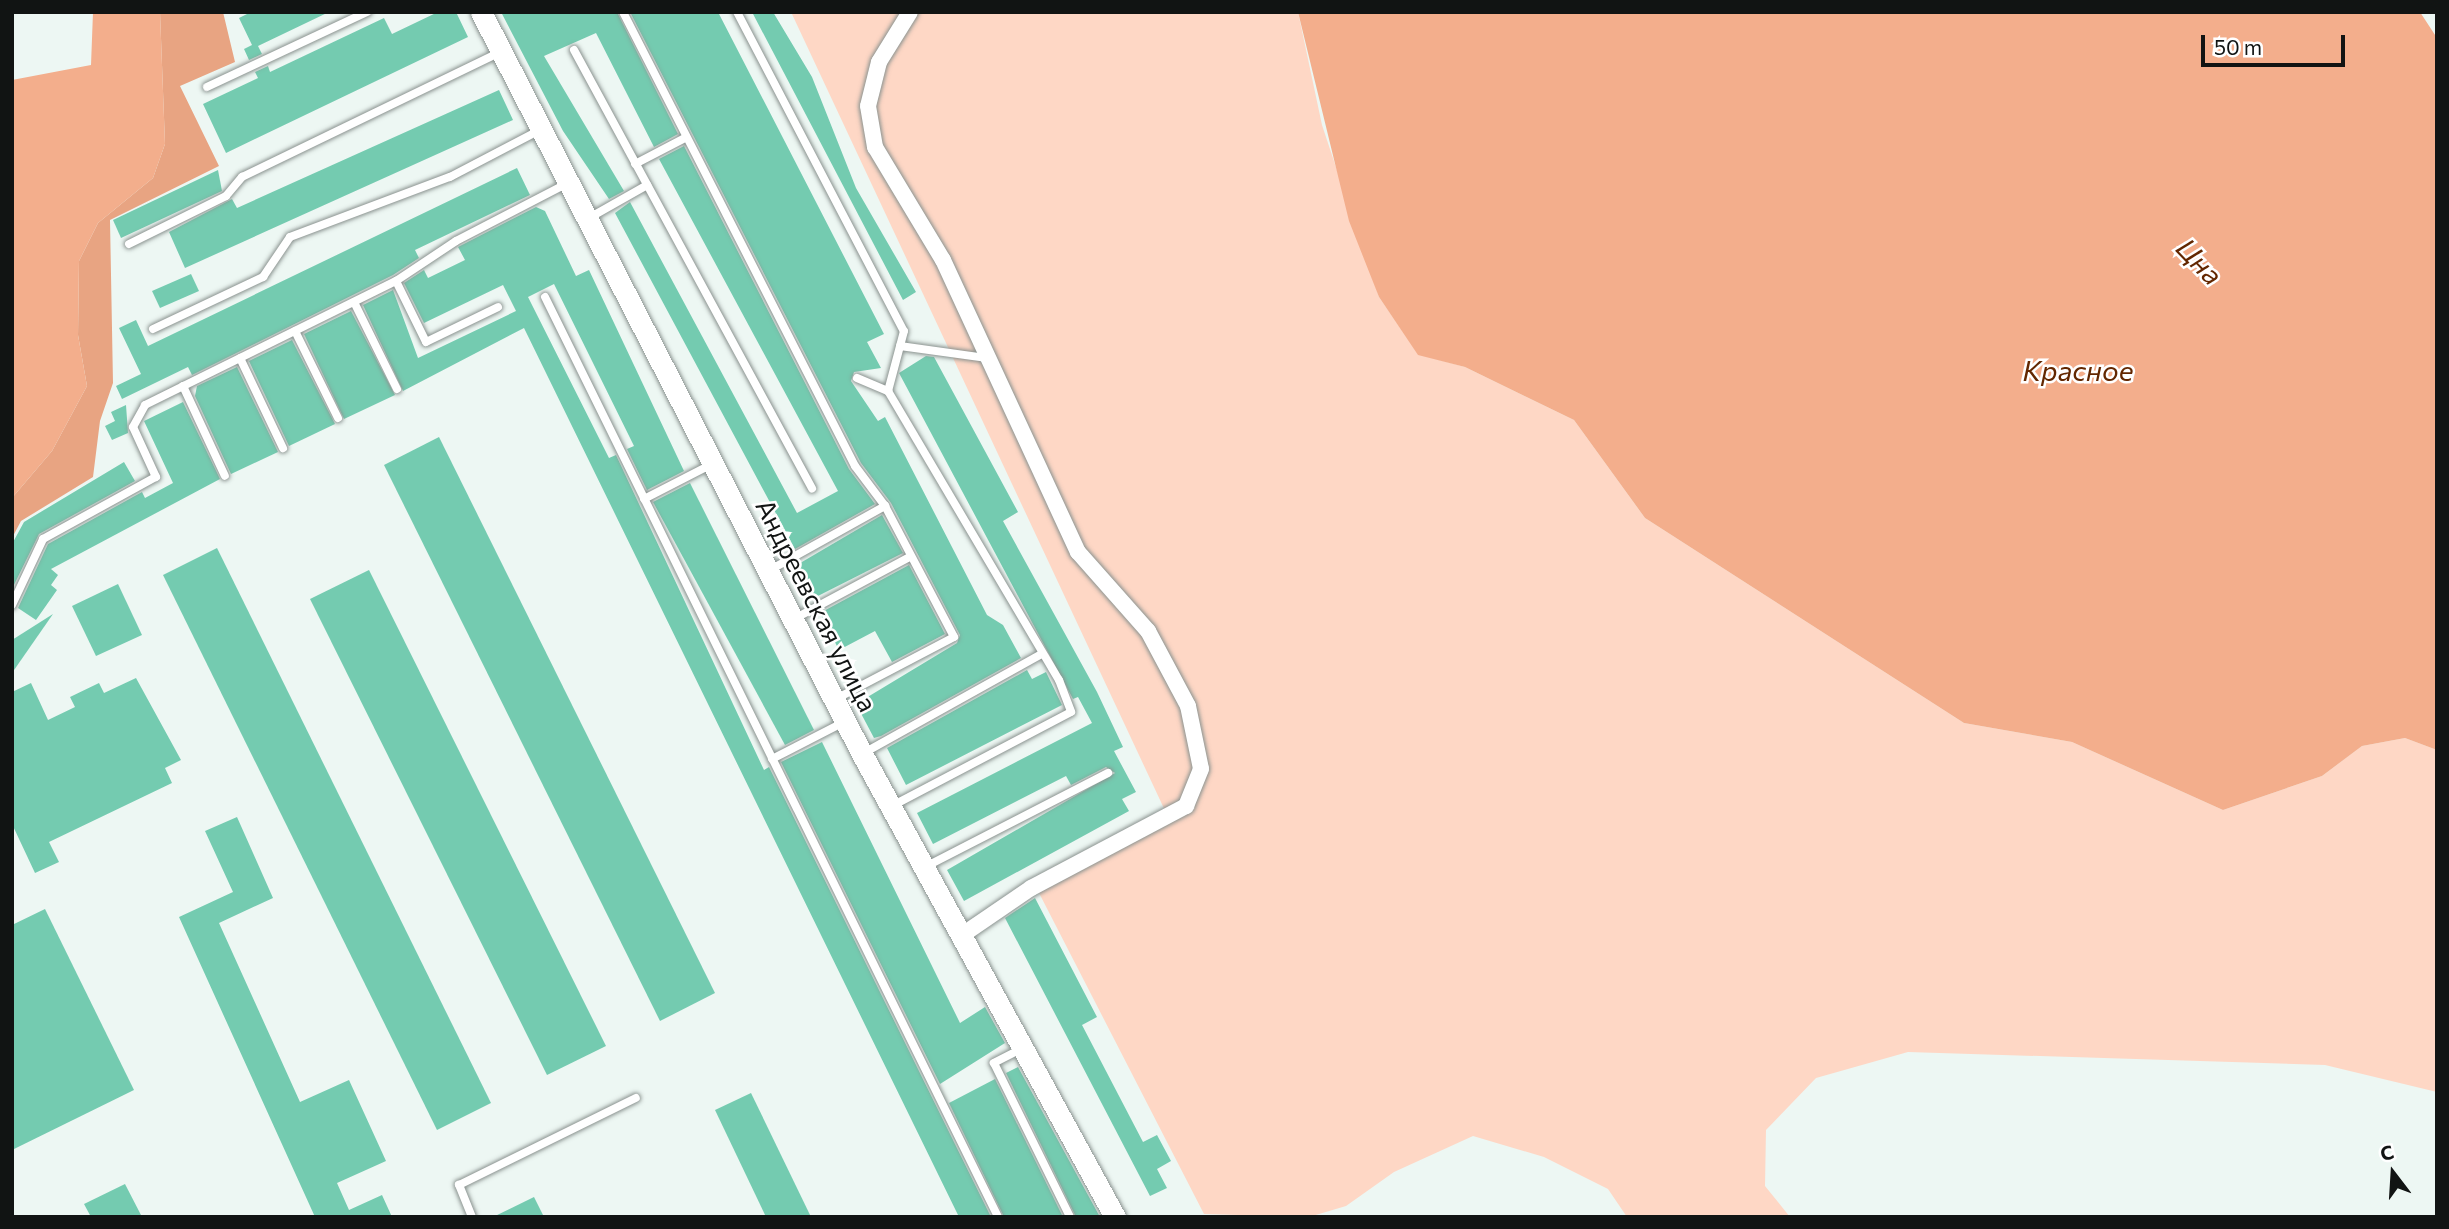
<!DOCTYPE html>
<meta charset="utf-8">
<style>
body{margin:0}
#map{position:relative;width:2449px;height:1229px;overflow:hidden;background:#edf7f3;font-family:Commissioner,sans-serif}
div>[style]{position:absolute}
.green>*{inset:0;background:#fed7c5}
.forest>*{inset:0;background:#e8a482}
.water>*{inset:0;background:#f3ae8c}
.building>*{inset:0;background:#74cbb0}
.roads{filter:drop-shadow(0 0 2px #8a928f) drop-shadow(0 0 2px #8a928f)}
.service>*{height:8px;margin:-4px;padding:0 4px;transform-origin:4px;border-radius:4px;background:#fff}
.minor>*{height:16px;margin:-8px;padding:0 8px;transform-origin:8px;border-radius:8px;background:#fff}
.tertiary>*{height:21px;margin:-10.5px;padding:0 10.5px;transform-origin:10.5px;border-radius:10.5px;background:#fff}
span{translate:-50% -50%;white-space:nowrap;text-align:center;line-height:1.15;-webkit-text-stroke:5px #fff;paint-order:stroke}
.street-label{font-size:26px;color:#111413}
.water-label{font-size:28px;color:#632700;font-style:italic}
.frame{position:absolute;inset:0;border:14px solid #111413;pointer-events:none}
.north{position:absolute;left:2358px;top:1138px;width:70px;height:70px;-webkit-text-stroke:5px #fff;paint-order:stroke;rotate:343deg;font-size:19px;font-weight:700;line-height:28px;text-align:center;color:#111413}
.north::after{content:'';display:block;margin:auto;width:24px;height:32px;background:#111413;clip-path:polygon(50% 0,100% 100%,50% 72%,0 100%)}
.scale{position:absolute;left:2201px;top:35px;width:144px;height:32px;box-sizing:border-box;border:4px solid #111413;border-top:0;padding-left:9px;font-size:21px;line-height:24px;white-space:nowrap;color:#111413;-webkit-text-stroke:5px #fff;paint-order:stroke}
</style>
<div id="map">
<div class="green">
<div style="clip-path:polygon(791px 12px,1298px 12px,1322px 125px,1379px 297px,1418px 354px,1465px 367px,1574px 420px,1645px 518px,1964px 723px,2072px 742px,2223px 810px,2322px 776px,2362px 746px,2405px 738px,2437px 750px,2437px 1092px,2325px 1065px,1908px 1052px,1816px 1078px,1766px 1130px,1765px 1186px,1790px 1217px,1627px 1217px,1608px 1189px,1544px 1157px,1473px 1136px,1394px 1172px,1346px 1206px,1309px 1217px,1204px 1214px,1038px 891px,1168px 817px)"></div>
</div>
<div class="forest">
<div style="clip-path:polygon(160px 12px,223px 12px,235px 62px,180px 86px,219px 166px,110px 220px,113px 383px,100px 421px,93px 477px,21px 521px,12px 538px,12px 498px,52px 451px,87px 386px,78px 335px,79px 261px,98px 223px,153px 178px,165px 144px)"></div>
</div>
<div class="water">
<div style="clip-path:polygon(93px 12px,160px 12px,165px 144px,153px 178px,98px 223px,79px 261px,78px 335px,87px 386px,52px 451px,12px 498px,12px 80px,91px 65px)"></div>
<div style="clip-path:polygon(1298px 12px,2420px 12px,2437px 38px,2437px 750px,2405px 738px,2362px 746px,2322px 776px,2223px 810px,2072px 742px,1964px 723px,1645px 518px,1574px 420px,1465px 367px,1418px 355px,1379px 297px,1349px 221px)"></div>
</div>
<div class="building">
<div style="clip-path:polygon(251px 12px,329px 12px,258px 46px,262px 54px,249px 60px,244px 49px,252px 45px,239px 18px)"></div>
<div style="clip-path:polygon(438px 12px,456px 12px,468px 37px,226px 153px,203px 104px,258px 78px,255px 72px,268px 66px,270px 72px,384px 18px,392px 34px)"></div>
<div style="clip-path:polygon(501px 12px,617px 12px,678px 134px,654px 147px,596px 33px,544px 56px,624px 191px,609px 199px,563px 131px)"></div>
<div style="clip-path:polygon(630px 12px,718px 12px,884px 334px,867px 342px,881px 368px,854px 372px,851px 381px,878px 421px,885px 417px,987px 615px,1003px 625px,1021px 658px,881px 736px,874px 738px,856px 704px,957px 643px,960px 635px,891px 503px,861px 463px)"></div>
<div style="clip-path:polygon(752px 12px,773px 12px,812px 77px,856px 188px,916px 292px,903px 300px)"></div>
<div style="clip-path:polygon(499px 90px,513px 120px,185px 268px,169px 232px,232px 199px,237px 208px)"></div>
<div style="clip-path:polygon(684px 146px,849px 469px,875px 504px,795px 549px,615px 213px,630px 202px,797px 513px,838px 491px,659px 159px)"></div>
<div style="clip-path:polygon(517px 168px,530px 195px,415px 250px,419px 258px,393px 275px,192px 375px,188px 367px,122px 399px,116px 386px,141px 374px,119px 328px,136px 320px,148px 346px)"></div>
<div style="clip-path:polygon(218px 170px,222px 191px,121px 238px,113px 220px)"></div>
<div style="clip-path:polygon(536px 207px,545px 211px,576px 276px,589px 270px,684px 471px,647px 490px,627px 449px,634px 446px,554px 284px,528px 297px,609px 458px,616px 455px,764px 770px,769px 767px,991px 1217px,959px 1217px,524px 328px,403px 391px,363px 305px,393px 290px,418px 358px,516px 311px,503px 285px,424px 323px,404px 283px,424px 270px,428px 278px,465px 260px,458px 247px)"></div>
<div style="clip-path:polygon(191px 274px,199px 291px,160px 308px,152px 291px)"></div>
<div style="clip-path:polygon(351px 311px,395px 395px,344px 419px,304px 334px)"></div>
<div style="clip-path:polygon(292px 340px,335px 424px,289px 446px,249px 361px)"></div>
<div style="clip-path:polygon(926px 356px,934px 357px,1018px 512px,1003px 521px,1097px 692px,1123px 747px,1114px 751px,1136px 792px,1122px 799px,1129px 811px,964px 901px,947px 870px,1115px 773px,1106px 767px,1071px 785px,1066px 776px,933px 844px,917px 813px,1092px 723px,1078px 697px,1073px 699px,899px 373px)"></div>
<div style="clip-path:polygon(237px 367px,278px 452px,231px 474px,195px 396px,197px 386px)"></div>
<div style="clip-path:polygon(183px 402px,220px 479px,51px 569px,58px 575px,51px 585px,57px 590px,36px 620px,18px 608px,48px 544px,142px 492px,145px 498px,173px 483px,144px 421px)"></div>
<div style="clip-path:polygon(126px 405px,128px 433px,112px 440px,105px 426px,115px 421px,111px 412px)"></div>
<div style="clip-path:polygon(439px 437px,715px 993px,660px 1021px,384px 465px)"></div>
<div style="clip-path:polygon(124px 462px,135px 481px,39px 534px,12px 589px,12px 544px,24px 522px)"></div>
<div style="clip-path:polygon(690px 483px,814px 730px,785px 745px,653px 502px)"></div>
<div style="clip-path:polygon(882px 515px,903px 553px,808px 601px,790px 569px)"></div>
<div style="clip-path:polygon(217px 548px,491px 1103px,437px 1130px,163px 575px)"></div>
<div style="clip-path:polygon(909px 565px,945px 634px,892px 662px,875px 631px,839px 650px,820px 613px)"></div>
<div style="clip-path:polygon(369px 570px,606px 1046px,547px 1075px,310px 599px)"></div>
<div style="clip-path:polygon(118px 584px,142px 635px,96px 656px,72px 606px)"></div>
<div style="clip-path:polygon(53px 614px,12px 673px,12px 640px)"></div>
<div style="clip-path:polygon(1027px 670px,1032px 679px,1046px 672px,1062px 705px,906px 785px,887px 748px)"></div>
<div style="clip-path:polygon(136px 678px,181px 760px,165px 768px,172px 783px,49px 842px,59px 862px,35px 873px,12px 824px,12px 692px,31px 683px,48px 720px,75px 707px,70px 697px,99px 683px,104px 693px)"></div>
<div style="clip-path:polygon(822px 742px,960px 1023px,985px 1007px,1005px 1043px,940px 1084px,781px 762px)"></div>
<div style="clip-path:polygon(237px 817px,273px 898px,219px 923px,300px 1102px,349px 1080px,386px 1161px,337px 1183px,349px 1210px,382px 1195px,392px 1217px,315px 1217px,179px 917px,233px 892px,205px 831px)"></div>
<div style="clip-path:polygon(1035px 898px,1097px 1017px,1082px 1025px,1143px 1142px,1157px 1135px,1171px 1161px,1157px 1169px,1167px 1188px,1150px 1196px,1005px 918px)"></div>
<div style="clip-path:polygon(45px 909px,134px 1090px,12px 1150px,12px 925px)"></div>
<div style="clip-path:polygon(1018px 1067px,1100px 1217px,1076px 1217px,1006px 1073px)"></div>
<div style="clip-path:polygon(995px 1079px,1063px 1217px,1004px 1217px,949px 1103px)"></div>
<div style="clip-path:polygon(751px 1093px,811px 1217px,766px 1217px,715px 1110px)"></div>
<div style="clip-path:polygon(125px 1184px,142px 1217px,91px 1217px,84px 1204px)"></div>
<div style="clip-path:polygon(534px 1197px,544px 1217px,493px 1217px)"></div>
</div>
<div class="roads">
<div class="service">
<div style="left:623px;top:12px;width:510px;rotate:62.93deg"></div>
<div style="left:855px;top:466px;width:50px;rotate:53.1deg"></div>
<div style="left:885px;top:506px;width:148px;rotate:62.2deg"></div>
<div style="left:954px;top:637px;width:133px;rotate:152.3deg"></div>
<div style="left:737px;top:12px;width:360px;rotate:62.4deg"></div>
<div style="left:904px;top:331px;width:62px;rotate:104.9deg"></div>
<div style="left:574px;top:50px;width:499px;rotate:61.5deg"></div>
<div style="left:207px;top:87px;width:177px;rotate:-25.1deg"></div>
<div style="left:635px;top:164px;width:56px;rotate:-27.5deg"></div>
<div style="left:589px;top:218px;width:67px;rotate:-29.6deg"></div>
<div style="left:129px;top:244px;width:108px;rotate:-26.3deg"></div>
<div style="left:226px;top:196px;width:25px;rotate:-50deg"></div>
<div style="left:242px;top:177px;width:285px;rotate:-25.8deg"></div>
<div style="left:396px;top:281px;width:68px;rotate:63.8deg"></div>
<div style="left:426px;top:342px;width:80px;rotate:-25.9deg"></div>
<div style="left:545px;top:297px;width:1025px;rotate:63.78deg"></div>
<div style="left:354px;top:302px;width:97px;rotate:63.7deg"></div>
<div style="left:153px;top:329px;width:122px;rotate:-25.3deg"></div>
<div style="left:263px;top:277px;width:48px;rotate:-56deg"></div>
<div style="left:290px;top:237px;width:171px;rotate:-20.6deg"></div>
<div style="left:450px;top:177px;width:102px;rotate:-27.6deg"></div>
<div style="left:295px;top:331px;width:97px;rotate:63.7deg"></div>
<div style="left:900px;top:346px;width:88px;rotate:7.9deg"></div>
<div style="left:240px;top:358px;width:100px;rotate:64.5deg"></div>
<div style="left:857px;top:378px;width:34px;rotate:23deg"></div>
<div style="left:888px;top:391px;width:336px;rotate:59.4deg"></div>
<div style="left:1059px;top:680px;width:34px;rotate:69deg"></div>
<div style="left:1071px;top:712px;width:202px;rotate:152.3deg"></div>
<div style="left:183px;top:386px;width:99px;rotate:65deg"></div>
<div style="left:644px;top:499px;width:76px;rotate:-27.2deg"></div>
<div style="left:770px;top:570px;width:132px;rotate:-29.1deg"></div>
<div style="left:12px;top:605px;width:73px;rotate:-64.8deg"></div>
<div style="left:43px;top:539px;width:129px;rotate:-28.8deg"></div>
<div style="left:156px;top:477px;width:55px;rotate:-114.7deg"></div>
<div style="left:133px;top:427px;width:25px;rotate:-61deg"></div>
<div style="left:145px;top:405px;width:280px;rotate:-26.3deg"></div>
<div style="left:396px;top:281px;width:72px;rotate:-33.7deg"></div>
<div style="left:456px;top:241px;width:126px;rotate:-27.4deg"></div>
<div style="left:794px;top:619px;width:129px;rotate:-28.2deg"></div>
<div style="left:862px;top:754px;width:206px;rotate:-29.1deg"></div>
<div style="left:772px;top:759px;width:81px;rotate:-27.2deg"></div>
<div style="left:925px;top:867px;width:206px;rotate:-27.2deg"></div>
<div style="left:1023px;top:1048px;width:33px;rotate:153deg"></div>
<div style="left:994px;top:1063px;width:172px;rotate:63.7deg"></div>
<div style="left:472px;top:1217px;width:35px;rotate:-112deg"></div>
<div style="left:459px;top:1185px;width:197px;rotate:-26.2deg"></div>
</div>
<div class="minor">
<div style="left:910px;top:12px;width:59px;rotate:121.8deg"></div>
<div style="left:879px;top:62px;width:45px;rotate:104deg"></div>
<div style="left:868px;top:106px;width:42px;rotate:80.3deg"></div>
<div style="left:875px;top:147px;width:132px;rotate:59deg"></div>
<div style="left:943px;top:260px;width:322px;rotate:65.2deg"></div>
<div style="left:1078px;top:552px;width:106px;rotate:48.5deg"></div>
<div style="left:1148px;top:631px;width:85px;rotate:61.9deg"></div>
<div style="left:1188px;top:706px;width:64px;rotate:78.3deg"></div>
<div style="left:1201px;top:769px;width:40px;rotate:112deg"></div>
<div style="left:1186px;top:806px;width:175px;rotate:152.1deg"></div>
<div style="left:1031px;top:888px;width:83px;rotate:145.7deg"></div>
</div>
<div class="tertiary">
<div style="left:481px;top:12px;width:834px;rotate:62.82deg"></div>
<div style="left:862px;top:754px;width:528px;rotate:61.35deg"></div>
</div>
</div>
<div class="street-label">
<span style="left:817px;top:605px;rotate:63deg">Андреевская улица</span>
</div>
<div class="water-label">
<span style="left:2200px;top:261px;rotate:46deg">Цна</span>
<span style="left:2078px;top:370px">Красное</span>
</div>
<div class="frame"></div>
<div class="north">С</div>
<div class="scale">50 m</div>
</div>
